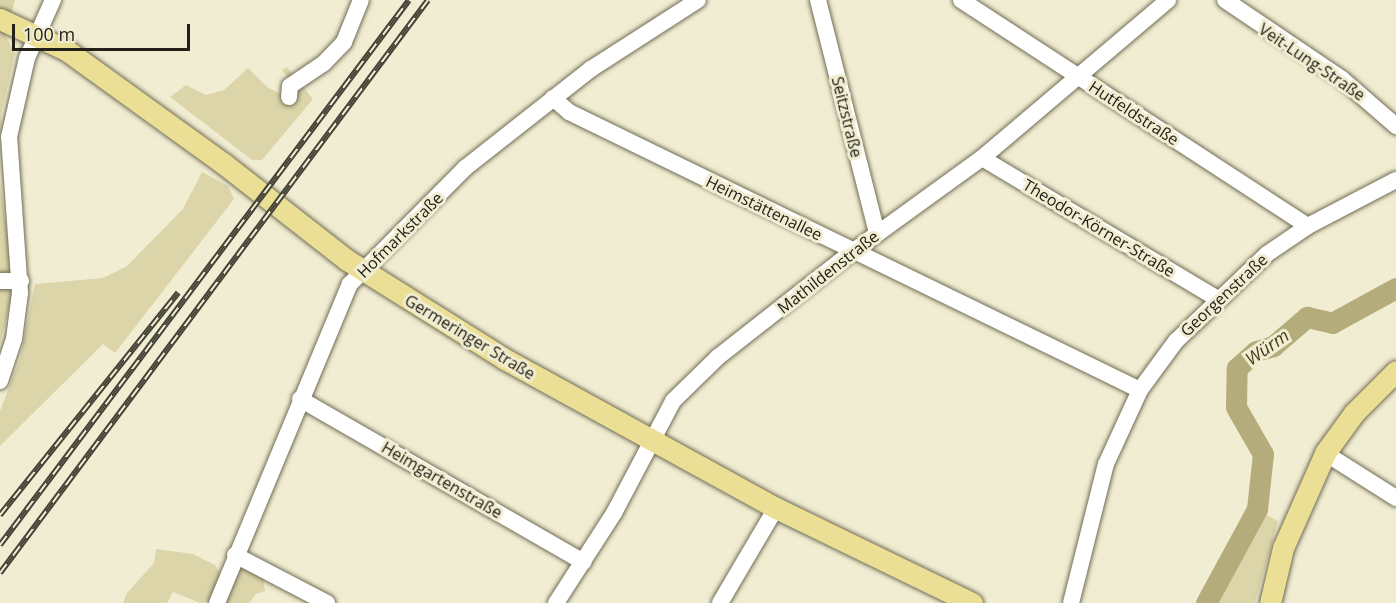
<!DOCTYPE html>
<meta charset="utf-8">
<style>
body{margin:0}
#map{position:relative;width:1396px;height:603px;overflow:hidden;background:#f1edd2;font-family:"Open Sans",sans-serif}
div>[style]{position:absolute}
.green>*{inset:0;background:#dcd5a9}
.river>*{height:21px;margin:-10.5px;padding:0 10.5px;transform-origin:10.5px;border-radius:10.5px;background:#b5ac7b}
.roads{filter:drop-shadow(0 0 2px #716d56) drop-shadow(0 0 2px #716d56)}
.minor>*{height:16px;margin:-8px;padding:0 8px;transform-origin:8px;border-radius:8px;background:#fff}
.major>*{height:21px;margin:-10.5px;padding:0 10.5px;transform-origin:10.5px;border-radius:10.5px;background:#ebdf95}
.rail>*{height:6px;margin-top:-3px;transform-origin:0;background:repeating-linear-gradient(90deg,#f1edd2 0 11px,#444236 0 22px);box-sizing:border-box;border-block:2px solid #444236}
span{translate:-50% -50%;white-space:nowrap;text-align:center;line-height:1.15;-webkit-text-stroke:6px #f1edd2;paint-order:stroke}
.street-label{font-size:16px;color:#222017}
.water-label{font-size:18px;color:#443d15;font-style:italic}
.scale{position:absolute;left:12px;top:24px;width:178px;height:27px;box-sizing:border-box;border:3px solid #222017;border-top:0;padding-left:8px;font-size:18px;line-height:21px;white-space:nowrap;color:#222017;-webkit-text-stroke:4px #f1edd2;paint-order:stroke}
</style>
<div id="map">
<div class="green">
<div style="clip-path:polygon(0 0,15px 0,5px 35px,15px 53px,1px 115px,0 161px)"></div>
<div style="clip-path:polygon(287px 67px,313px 99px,262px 160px,252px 160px,170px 97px,186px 85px,206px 95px,224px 90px,248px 68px,267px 87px,283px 95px,290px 80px,282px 70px)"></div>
<div style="clip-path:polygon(202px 172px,228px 186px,234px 199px,115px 353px,103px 344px,0 446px,0 411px,20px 359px,35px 284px,103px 278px,127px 266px,183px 209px)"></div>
<div style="clip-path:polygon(0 182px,12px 268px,11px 299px,0 344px)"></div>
<div style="clip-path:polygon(1263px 513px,1278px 521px,1255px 603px,1213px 603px)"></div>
<div style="clip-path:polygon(156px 549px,193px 554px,215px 565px,222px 576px,213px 601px,200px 603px,173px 592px,167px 603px,123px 603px,127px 593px,154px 563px)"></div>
<div style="clip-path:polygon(241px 568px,263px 577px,265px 591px,256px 594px,249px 603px,221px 603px,235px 569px)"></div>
</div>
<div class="river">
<div style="left:1206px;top:603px;width:107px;rotate:-61.5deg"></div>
<div style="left:1257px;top:509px;width:55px;rotate:-83.8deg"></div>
<div style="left:1263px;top:454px;width:54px;rotate:-119.9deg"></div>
<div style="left:1236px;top:407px;width:39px;rotate:-89deg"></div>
<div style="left:1237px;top:368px;width:25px;rotate:-42deg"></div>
<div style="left:1256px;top:351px;width:18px;rotate:-16deg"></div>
<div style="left:1273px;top:346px;width:45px;rotate:-40.5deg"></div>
<div style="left:1307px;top:317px;width:26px;rotate:13deg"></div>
<div style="left:1332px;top:323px;width:73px;rotate:-28.7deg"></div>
</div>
<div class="roads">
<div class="minor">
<div style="left:818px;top:0;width:241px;rotate:75.8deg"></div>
<div style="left:961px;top:0;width:414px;rotate:33.1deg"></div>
<div style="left:1225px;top:0;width:141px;rotate:34deg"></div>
<div style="left:1342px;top:79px;width:72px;rotate:41deg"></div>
<div style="left:289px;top:97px;width:11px;rotate:-85deg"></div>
<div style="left:290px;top:86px;width:41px;rotate:-34.1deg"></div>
<div style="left:324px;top:63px;width:29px;rotate:-46deg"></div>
<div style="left:344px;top:42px;width:45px;rotate:-68deg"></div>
<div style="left:553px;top:98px;width:21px;rotate:41deg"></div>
<div style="left:569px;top:112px;width:635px;rotate:25.96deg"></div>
<div style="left:982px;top:158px;width:273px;rotate:30.9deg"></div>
<div style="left:0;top:281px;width:21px"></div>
<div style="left:0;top:381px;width:44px;rotate:-71.6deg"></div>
<div style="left:14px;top:339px;width:46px;rotate:-82.6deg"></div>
<div style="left:20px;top:293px;width:156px;rotate:-94deg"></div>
<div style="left:9px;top:137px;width:81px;rotate:-77.2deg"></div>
<div style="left:27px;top:58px;width:64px;rotate:-65.9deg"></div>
<div style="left:300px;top:399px;width:327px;rotate:29.9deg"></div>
<div style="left:1325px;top:453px;width:84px;rotate:32.4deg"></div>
<div style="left:235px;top:555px;width:104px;rotate:27.6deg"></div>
<div style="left:217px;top:603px;width:346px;rotate:-67.4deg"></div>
<div style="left:350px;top:284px;width:163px;rotate:-45.2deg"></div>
<div style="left:465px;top:168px;width:160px;rotate:-38.2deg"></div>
<div style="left:591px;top:69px;width:127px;rotate:-32.8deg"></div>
<div style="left:556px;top:603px;width:107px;rotate:-57.2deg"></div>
<div style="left:614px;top:513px;width:127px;rotate:-62.2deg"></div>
<div style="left:673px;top:401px;width:63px;rotate:-44.4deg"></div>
<div style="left:718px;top:357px;width:170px;rotate:-38.1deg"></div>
<div style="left:852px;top:252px;width:160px;rotate:-35.9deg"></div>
<div style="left:982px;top:158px;width:244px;rotate:-40.3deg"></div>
<div style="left:720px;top:603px;width:110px;rotate:-59.5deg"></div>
<div style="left:1071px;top:603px;width:143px;rotate:-75.9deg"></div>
<div style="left:1106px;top:464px;width:81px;rotate:-65.3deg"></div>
<div style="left:1140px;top:390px;width:61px;rotate:-53.7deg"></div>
<div style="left:1176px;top:341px;width:126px;rotate:-43.7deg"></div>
<div style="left:1267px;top:254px;width:50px;rotate:-34.3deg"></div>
<div style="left:1308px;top:226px;width:99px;rotate:-27.6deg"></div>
</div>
<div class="major">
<div style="left:0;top:19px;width:73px;rotate:25.2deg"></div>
<div style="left:66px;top:50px;width:195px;rotate:35.8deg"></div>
<div style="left:224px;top:164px;width:156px;rotate:38deg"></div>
<div style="left:347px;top:260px;width:184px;rotate:32.1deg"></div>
<div style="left:503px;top:358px;width:311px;rotate:28.8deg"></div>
<div style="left:776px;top:508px;width:218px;rotate:25.9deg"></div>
<div style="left:1270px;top:603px;width:57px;rotate:-76.7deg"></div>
<div style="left:1283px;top:548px;width:104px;rotate:-66.1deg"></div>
<div style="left:1325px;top:453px;width:49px;rotate:-54.1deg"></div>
<div style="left:1354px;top:413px;width:59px;rotate:-45deg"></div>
</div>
</div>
<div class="rail">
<div style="left:0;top:515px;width:285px;rotate:-51.3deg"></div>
<div style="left:0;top:545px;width:681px;rotate:-53.11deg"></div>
<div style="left:0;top:573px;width:715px;rotate:-53.24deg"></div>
</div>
<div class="street-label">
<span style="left:1312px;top:62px;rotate:34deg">Veit-Lung-Straße</span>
<span style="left:1134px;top:113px;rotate:33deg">Hutfeldstraße</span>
<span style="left:847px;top:117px;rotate:76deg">Seitzstraße</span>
<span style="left:764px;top:208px;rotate:26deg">Heimstättenallee</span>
<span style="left:1099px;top:228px;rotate:31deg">Theodor-Körner-Straße</span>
<span style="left:400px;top:235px;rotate:-45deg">Hofmarkstraße</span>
<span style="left:828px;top:272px;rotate:-38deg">Mathildenstraße</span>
<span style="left:1224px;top:295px;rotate:-43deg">Georgenstraße</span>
<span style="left:470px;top:337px;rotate:31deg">Germeringer Straße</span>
<span style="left:442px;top:480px;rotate:30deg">Heimgartenstraße</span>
</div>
<div class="water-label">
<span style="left:1267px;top:347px;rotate:-35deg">Würm</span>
</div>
<div class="scale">100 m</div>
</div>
